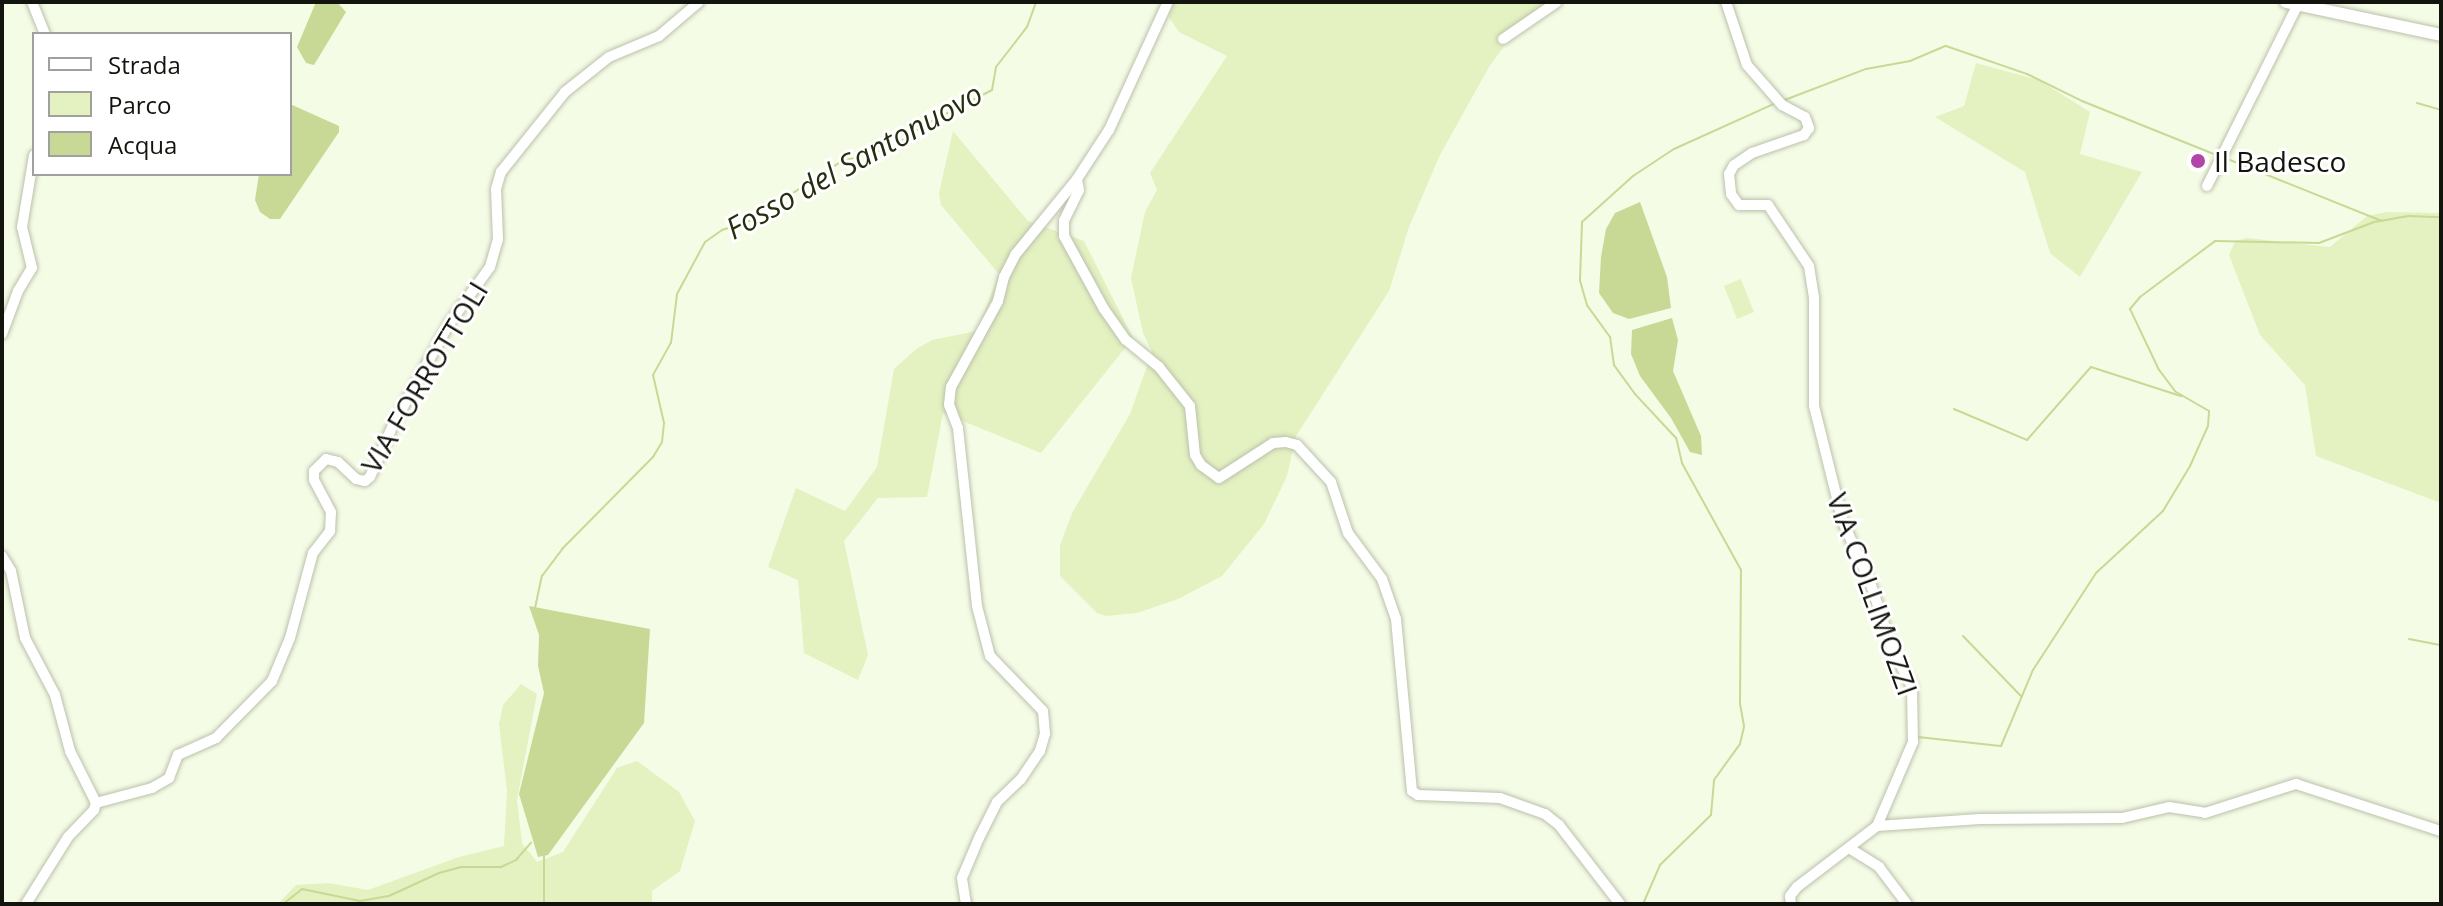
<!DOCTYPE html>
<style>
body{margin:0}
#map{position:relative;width:2443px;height:906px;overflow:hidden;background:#f5fce6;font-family:"Open Sans",sans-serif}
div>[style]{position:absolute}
.green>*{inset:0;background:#e4f1c1}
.water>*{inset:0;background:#c7d994}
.stream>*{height:2px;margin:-1px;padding:0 1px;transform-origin:1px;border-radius:1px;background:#c7d994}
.roads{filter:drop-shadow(0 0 2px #bbc1ac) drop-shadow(0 0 2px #bbc1ac)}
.minor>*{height:10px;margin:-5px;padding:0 5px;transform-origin:5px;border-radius:5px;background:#fff}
.major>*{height:12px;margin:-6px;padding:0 6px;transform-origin:6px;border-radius:6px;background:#fff}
.dots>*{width:22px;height:22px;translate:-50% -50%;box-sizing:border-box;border:4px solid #fff;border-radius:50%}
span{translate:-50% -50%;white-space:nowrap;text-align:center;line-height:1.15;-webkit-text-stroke:6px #fff;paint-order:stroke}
.poi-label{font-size:28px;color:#12140d}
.left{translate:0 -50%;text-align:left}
.street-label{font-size:28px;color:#12140d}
.water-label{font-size:30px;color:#272e10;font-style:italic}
.frame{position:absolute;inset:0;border:4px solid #12140d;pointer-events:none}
.legend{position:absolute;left:32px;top:32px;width:260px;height:144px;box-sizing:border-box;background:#fff;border:2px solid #a0a19e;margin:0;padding:10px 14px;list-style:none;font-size:24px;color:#12140d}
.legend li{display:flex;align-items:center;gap:16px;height:40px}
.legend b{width:40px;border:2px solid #a0a19e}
</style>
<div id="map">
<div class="green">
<div style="clip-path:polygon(1174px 2px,1550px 2px,1520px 24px,1489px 67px,1440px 155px,1409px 227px,1389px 291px,1296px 436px,1287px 476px,1264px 524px,1222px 576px,1178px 599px,1137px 613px,1106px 616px,1097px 613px,1060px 576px,1060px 546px,1072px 513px,1130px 414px,1152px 352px,1143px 333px,1131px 278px,1145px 212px,1157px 190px,1150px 173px,1227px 56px,1179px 32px,1169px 17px)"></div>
<div style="clip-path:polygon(1976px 63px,2039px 80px,2090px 112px,2080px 154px,2142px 172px,2080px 277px,2050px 253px,2025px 172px,1935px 117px,1964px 106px)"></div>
<div style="clip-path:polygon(953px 131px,1028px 221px,1084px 241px,1133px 338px,1041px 453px,943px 413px,927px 497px,878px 498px,844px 541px,868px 655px,858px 680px,804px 653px,798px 580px,768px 567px,796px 488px,845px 511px,877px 467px,894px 369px,916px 349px,932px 340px,977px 331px,999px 274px,941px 205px,939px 193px)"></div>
<div style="clip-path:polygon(2387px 212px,2441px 213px,2441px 503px,2316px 456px,2305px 385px,2260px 335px,2229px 255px,2235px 241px,2247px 238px,2330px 247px,2367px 216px)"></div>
<div style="clip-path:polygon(1741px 279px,1754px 312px,1737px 319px,1724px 286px)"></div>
<div style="clip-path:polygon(521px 684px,537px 694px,517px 800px,522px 843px,537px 862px,563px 852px,617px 768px,637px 761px,679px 792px,695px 821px,680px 871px,652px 891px,652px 904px,278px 904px,296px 885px,328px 883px,368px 890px,459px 857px,504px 846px,507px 791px,499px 724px,503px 705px)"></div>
</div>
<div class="water">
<div style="clip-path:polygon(316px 2px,337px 2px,346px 12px,314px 65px,306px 63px,297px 47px)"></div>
<div style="clip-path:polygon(290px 104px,339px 126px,339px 132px,280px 219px,270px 219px,260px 212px,255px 200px,259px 174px,290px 174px)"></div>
<div style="clip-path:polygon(1640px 202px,1667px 277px,1671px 308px,1629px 319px,1613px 313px,1599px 293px,1601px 257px,1606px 229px,1615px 213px)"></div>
<div style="clip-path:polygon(1672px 318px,1678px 340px,1673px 371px,1701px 436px,1702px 455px,1690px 452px,1671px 418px,1640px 376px,1631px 354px,1632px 330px)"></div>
<div style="clip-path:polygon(529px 606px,650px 629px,644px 723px,548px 855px,538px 857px,519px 794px,544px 693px,538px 666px,539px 635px)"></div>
</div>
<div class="stream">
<div style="left:1782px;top:101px;width:90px;rotate:-20.9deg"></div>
<div style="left:1866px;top:69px;width:45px;rotate:-10.3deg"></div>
<div style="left:1910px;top:61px;width:39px;rotate:-23deg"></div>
<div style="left:1946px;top:46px;width:86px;rotate:19.1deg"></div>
<div style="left:2027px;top:74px;width:61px;rotate:26.1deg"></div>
<div style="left:2082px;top:101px;width:148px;rotate:21.9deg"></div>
<div style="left:2417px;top:103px;width:25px;rotate:16deg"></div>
<div style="left:2225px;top:158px;width:169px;rotate:21.9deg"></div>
<div style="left:1954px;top:409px;width:79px;rotate:23deg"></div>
<div style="left:2027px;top:440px;width:97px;rotate:-48.8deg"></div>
<div style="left:2091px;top:367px;width:95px;rotate:17.9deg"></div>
<div style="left:535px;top:608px;width:33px;rotate:-78deg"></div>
<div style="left:542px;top:576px;width:34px;rotate:-53deg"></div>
<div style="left:562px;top:549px;width:129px;rotate:-45.3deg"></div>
<div style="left:653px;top:457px;width:17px;rotate:-59deg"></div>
<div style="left:662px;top:442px;width:19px;rotate:-84deg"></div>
<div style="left:664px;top:423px;width:49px;rotate:-102.9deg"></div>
<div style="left:653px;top:375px;width:37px;rotate:-61deg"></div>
<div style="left:671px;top:343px;width:49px;rotate:-83deg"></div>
<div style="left:677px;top:294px;width:59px;rotate:-61.7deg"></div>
<div style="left:705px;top:242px;width:21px;rotate:-35deg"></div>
<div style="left:722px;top:230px;width:29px;rotate:-18deg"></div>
<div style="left:750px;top:221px;width:110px;rotate:-33.1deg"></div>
<div style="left:842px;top:161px;width:51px;rotate:-14.9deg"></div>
<div style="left:891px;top:148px;width:40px;rotate:-34.9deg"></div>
<div style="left:924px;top:125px;width:76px;rotate:-27.2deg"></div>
<div style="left:992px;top:90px;width:23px;rotate:-80deg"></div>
<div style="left:996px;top:67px;width:51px;rotate:-52.2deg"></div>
<div style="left:1027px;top:27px;width:27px;rotate:-70deg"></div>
<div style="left:1963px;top:636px;width:83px;rotate:46deg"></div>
<div style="left:2409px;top:639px;width:33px;rotate:11deg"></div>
<div style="left:1918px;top:737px;width:83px;rotate:6.2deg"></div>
<div style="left:2001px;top:746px;width:82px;rotate:-67.2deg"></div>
<div style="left:2033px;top:670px;width:116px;rotate:-57deg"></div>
<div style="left:2096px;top:573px;width:91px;rotate:-42.8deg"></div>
<div style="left:2163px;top:511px;width:52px;rotate:-59deg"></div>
<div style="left:2190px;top:466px;width:44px;rotate:-65.8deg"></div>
<div style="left:2208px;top:426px;width:15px;rotate:-86deg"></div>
<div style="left:2209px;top:411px;width:39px;rotate:-150deg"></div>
<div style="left:2175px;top:391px;width:26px;rotate:-127deg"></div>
<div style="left:2159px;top:370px;width:68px;rotate:-115.4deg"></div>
<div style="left:2130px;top:309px;width:16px;rotate:-50deg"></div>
<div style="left:2140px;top:297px;width:94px;rotate:-36.7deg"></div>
<div style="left:2215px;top:241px;width:104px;rotate:1.1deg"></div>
<div style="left:2319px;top:243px;width:59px;rotate:-20.9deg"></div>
<div style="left:2374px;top:222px;width:35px;rotate:-10deg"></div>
<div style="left:2408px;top:216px;width:33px;rotate:2deg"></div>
<div style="left:283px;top:904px;width:24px;rotate:-38deg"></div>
<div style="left:302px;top:889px;width:59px;rotate:11.7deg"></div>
<div style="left:360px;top:901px;width:29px;rotate:-10deg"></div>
<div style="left:389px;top:896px;width:55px;rotate:-24.7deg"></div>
<div style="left:439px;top:873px;width:23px;rotate:-15deg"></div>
<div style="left:461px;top:867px;width:40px"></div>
<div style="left:501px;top:867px;width:17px;rotate:-25deg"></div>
<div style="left:516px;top:860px;width:23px;rotate:-49deg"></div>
<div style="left:544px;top:904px;width:48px;rotate:-90deg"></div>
<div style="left:1643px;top:904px;width:43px;rotate:-66.4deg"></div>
<div style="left:1660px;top:865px;width:71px;rotate:-44.4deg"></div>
<div style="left:1711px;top:815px;width:35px;rotate:-85deg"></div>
<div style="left:1714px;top:780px;width:44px;rotate:-54.2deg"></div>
<div style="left:1740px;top:744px;width:18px;rotate:-77deg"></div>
<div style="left:1744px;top:726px;width:22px;rotate:-100deg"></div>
<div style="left:1740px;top:704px;width:134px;rotate:-89.6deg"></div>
<div style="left:1741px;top:570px;width:122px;rotate:-118.9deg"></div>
<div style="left:1682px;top:463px;width:26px;rotate:-103deg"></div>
<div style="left:1676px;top:438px;width:60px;rotate:-133deg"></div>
<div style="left:1635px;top:394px;width:36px;rotate:-126deg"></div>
<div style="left:1614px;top:365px;width:28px;rotate:-98deg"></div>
<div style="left:1610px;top:337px;width:39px;rotate:-126deg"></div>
<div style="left:1587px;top:305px;width:26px;rotate:-106deg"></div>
<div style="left:1580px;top:280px;width:58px;rotate:-88deg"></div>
<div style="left:1582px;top:222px;width:69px;rotate:-42deg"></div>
<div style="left:1633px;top:176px;width:49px;rotate:-33.4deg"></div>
<div style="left:1674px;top:149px;width:112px;rotate:-24.3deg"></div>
</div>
<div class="roads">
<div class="minor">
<div style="left:32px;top:2px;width:35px;rotate:68deg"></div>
<div style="left:1726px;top:2px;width:66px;rotate:71.6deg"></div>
<div style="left:1747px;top:65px;width:53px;rotate:48.8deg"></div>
<div style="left:1782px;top:105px;width:26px;rotate:28deg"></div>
<div style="left:1805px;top:117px;width:12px;rotate:70deg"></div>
<div style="left:1809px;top:128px;width:9px;rotate:126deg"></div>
<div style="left:1804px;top:135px;width:55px;rotate:160.9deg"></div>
<div style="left:1752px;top:153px;width:22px;rotate:146deg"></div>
<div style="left:1734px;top:165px;width:10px;rotate:119deg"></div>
<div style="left:1729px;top:174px;width:20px;rotate:84deg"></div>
<div style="left:1731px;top:194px;width:14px;rotate:54deg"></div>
<div style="left:1739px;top:205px;width:29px"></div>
<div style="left:1768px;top:205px;width:73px;rotate:56.1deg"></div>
<div style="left:1809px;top:266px;width:31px;rotate:81deg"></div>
<div style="left:1814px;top:297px;width:109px;rotate:90deg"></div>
<div style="left:1814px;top:406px;width:120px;rotate:76deg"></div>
<div style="left:1843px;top:522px;width:66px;rotate:65.8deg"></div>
<div style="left:1870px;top:582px;width:70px;rotate:71.6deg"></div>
<div style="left:1892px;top:648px;width:44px;rotate:62.9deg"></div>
<div style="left:1912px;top:687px;width:55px;rotate:89deg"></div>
<div style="left:1913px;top:742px;width:91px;rotate:113.2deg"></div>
<div style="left:1503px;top:39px;width:65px;rotate:-34.4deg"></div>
<div style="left:1077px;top:179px;width:11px;rotate:80deg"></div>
<div style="left:1079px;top:190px;width:34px;rotate:116deg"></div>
<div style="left:1064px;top:221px;width:15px;rotate:90deg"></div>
<div style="left:1064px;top:236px;width:83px;rotate:61.3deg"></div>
<div style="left:1104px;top:309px;width:38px;rotate:55deg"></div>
<div style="left:1126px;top:340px;width:43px;rotate:39.3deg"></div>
<div style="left:1159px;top:367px;width:50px;rotate:51.5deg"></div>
<div style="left:1190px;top:406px;width:49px;rotate:84.2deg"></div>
<div style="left:1195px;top:455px;width:12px;rotate:59deg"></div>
<div style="left:1201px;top:465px;width:22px;rotate:36deg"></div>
<div style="left:1219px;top:478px;width:64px;rotate:-32.9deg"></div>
<div style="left:1273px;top:443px;width:13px;rotate:-4deg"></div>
<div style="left:1286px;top:442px;width:11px;rotate:15deg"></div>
<div style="left:1297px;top:445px;width:50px;rotate:47.4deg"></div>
<div style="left:1331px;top:482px;width:54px;rotate:71.6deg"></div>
<div style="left:1348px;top:533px;width:57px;rotate:53.5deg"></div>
<div style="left:1382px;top:579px;width:42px;rotate:70.7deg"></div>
<div style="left:1396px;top:619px;width:173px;rotate:84.7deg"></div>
<div style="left:1412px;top:791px;width:7px;rotate:34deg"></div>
<div style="left:1418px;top:795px;width:82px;rotate:2.1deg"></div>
<div style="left:1500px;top:798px;width:48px;rotate:19.6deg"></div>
<div style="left:1545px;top:814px;width:18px;rotate:38deg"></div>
<div style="left:1559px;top:825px;width:100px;rotate:52.3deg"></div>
<div style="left:2207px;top:186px;width:201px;rotate:-63.4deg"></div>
<div style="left:2px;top:334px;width:46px;rotate:-69.6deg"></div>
<div style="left:18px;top:291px;width:27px;rotate:-59deg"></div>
<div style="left:32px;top:268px;width:42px;rotate:-103.7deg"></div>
<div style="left:22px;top:227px;width:73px;rotate:-80.5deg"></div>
<div style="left:2px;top:556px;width:17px;rotate:59deg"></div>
<div style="left:11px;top:571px;width:68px;rotate:78.2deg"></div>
<div style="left:25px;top:638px;width:64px;rotate:62.2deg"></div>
<div style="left:55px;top:695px;width:58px;rotate:75deg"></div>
<div style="left:70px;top:751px;width:58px;rotate:63.4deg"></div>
<div style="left:96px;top:803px;width:7px;rotate:106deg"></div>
<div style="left:94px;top:810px;width:37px;rotate:134deg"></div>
<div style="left:68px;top:837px;width:79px;rotate:122.1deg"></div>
<div style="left:96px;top:803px;width:58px;rotate:-15deg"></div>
<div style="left:152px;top:788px;width:20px;rotate:-30deg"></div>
<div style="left:169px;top:778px;width:25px;rotate:-69deg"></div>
<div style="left:178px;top:755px;width:42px;rotate:-24.1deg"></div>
<div style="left:216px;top:738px;width:80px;rotate:-45.5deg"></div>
<div style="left:272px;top:681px;width:47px;rotate:-67.3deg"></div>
<div style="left:290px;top:638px;width:88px;rotate:-74.9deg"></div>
<div style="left:313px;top:553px;width:28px;rotate:-52deg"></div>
<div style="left:330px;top:531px;width:19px;rotate:-87deg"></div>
<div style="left:331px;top:512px;width:36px;rotate:-118deg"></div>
<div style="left:314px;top:480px;width:9px;rotate:-90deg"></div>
<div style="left:314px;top:471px;width:17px;rotate:-45deg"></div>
<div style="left:326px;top:459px;width:12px;rotate:14deg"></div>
<div style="left:338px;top:462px;width:25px;rotate:43deg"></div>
<div style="left:356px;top:479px;width:9px;rotate:13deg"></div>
<div style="left:365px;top:481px;width:6px;rotate:-39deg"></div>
<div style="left:370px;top:477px;width:57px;rotate:-66.1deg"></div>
<div style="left:393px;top:425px;width:115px;rotate:-61deg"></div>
<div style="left:449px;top:324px;width:70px;rotate:-54.3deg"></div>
<div style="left:490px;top:267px;width:29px;rotate:-74deg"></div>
<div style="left:498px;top:239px;width:50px;rotate:-92.3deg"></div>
<div style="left:496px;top:189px;width:18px;rotate:-74deg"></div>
<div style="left:501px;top:172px;width:102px;rotate:-51.3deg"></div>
<div style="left:565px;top:92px;width:56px;rotate:-38.5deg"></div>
<div style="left:609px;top:57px;width:54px;rotate:-22.8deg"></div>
<div style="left:659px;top:36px;width:52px;rotate:-40.4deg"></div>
<div style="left:1849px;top:848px;width:36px;rotate:32deg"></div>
<div style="left:1879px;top:867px;width:46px;rotate:52.9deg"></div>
<div style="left:966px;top:904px;width:26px;rotate:-99deg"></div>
<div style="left:962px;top:878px;width:43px;rotate:-67deg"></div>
<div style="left:979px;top:838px;width:40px;rotate:-63.4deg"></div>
<div style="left:997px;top:802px;width:33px;rotate:-44deg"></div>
<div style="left:1021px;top:779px;width:34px;rotate:-56deg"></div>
<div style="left:1040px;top:751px;width:18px;rotate:-74deg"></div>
<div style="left:1045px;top:734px;width:23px;rotate:-95deg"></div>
<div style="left:1043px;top:711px;width:76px;rotate:-133.9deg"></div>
<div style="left:990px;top:656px;width:52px;rotate:-104.6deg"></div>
<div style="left:977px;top:606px;width:179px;rotate:-96.1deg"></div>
<div style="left:958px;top:428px;width:25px;rotate:-111deg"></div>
<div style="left:949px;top:405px;width:18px;rotate:-84deg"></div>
<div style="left:951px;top:387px;width:98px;rotate:-61.3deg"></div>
<div style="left:998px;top:301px;width:25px;rotate:-76deg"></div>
<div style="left:1004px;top:277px;width:25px;rotate:-63deg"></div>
<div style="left:1015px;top:255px;width:98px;rotate:-50.8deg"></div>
<div style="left:1077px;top:179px;width:59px;rotate:-56.9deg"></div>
<div style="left:1109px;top:130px;width:141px;rotate:-65.3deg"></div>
<div style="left:1791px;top:904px;width:8px;rotate:-97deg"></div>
<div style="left:1790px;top:896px;width:11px;rotate:-52deg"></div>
<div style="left:1797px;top:887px;width:101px;rotate:-37.3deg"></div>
<div style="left:1877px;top:826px;width:103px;rotate:-3.9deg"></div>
<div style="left:1980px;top:819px;width:142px;rotate:-0.4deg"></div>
<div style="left:2122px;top:818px;width:48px;rotate:-13.2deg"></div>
<div style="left:2169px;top:807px;width:36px;rotate:9deg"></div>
<div style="left:2205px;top:813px;width:96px;rotate:-17.7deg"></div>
<div style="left:2296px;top:784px;width:152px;rotate:18deg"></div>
</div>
<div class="major">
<div style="left:2286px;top:2px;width:158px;rotate:12deg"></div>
</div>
</div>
<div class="dots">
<div style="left:2198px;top:161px;background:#af46a8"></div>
</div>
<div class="poi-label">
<span class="left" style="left:2214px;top:161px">Il Badesco</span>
</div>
<div class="street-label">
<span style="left:424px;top:377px;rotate:-59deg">VIA FORROTTOLI</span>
<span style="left:1873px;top:594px;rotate:70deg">VIA COLLIMOZZI</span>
</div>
<div class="water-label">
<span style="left:854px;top:161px;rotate:-29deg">Fosso del Santonuovo</span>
</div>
<div class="frame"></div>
<ul class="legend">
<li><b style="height:10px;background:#fff"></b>Strada</li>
<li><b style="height:22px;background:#e4f1c1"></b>Parco</li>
<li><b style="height:22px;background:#c7d994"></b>Acqua</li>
</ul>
</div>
